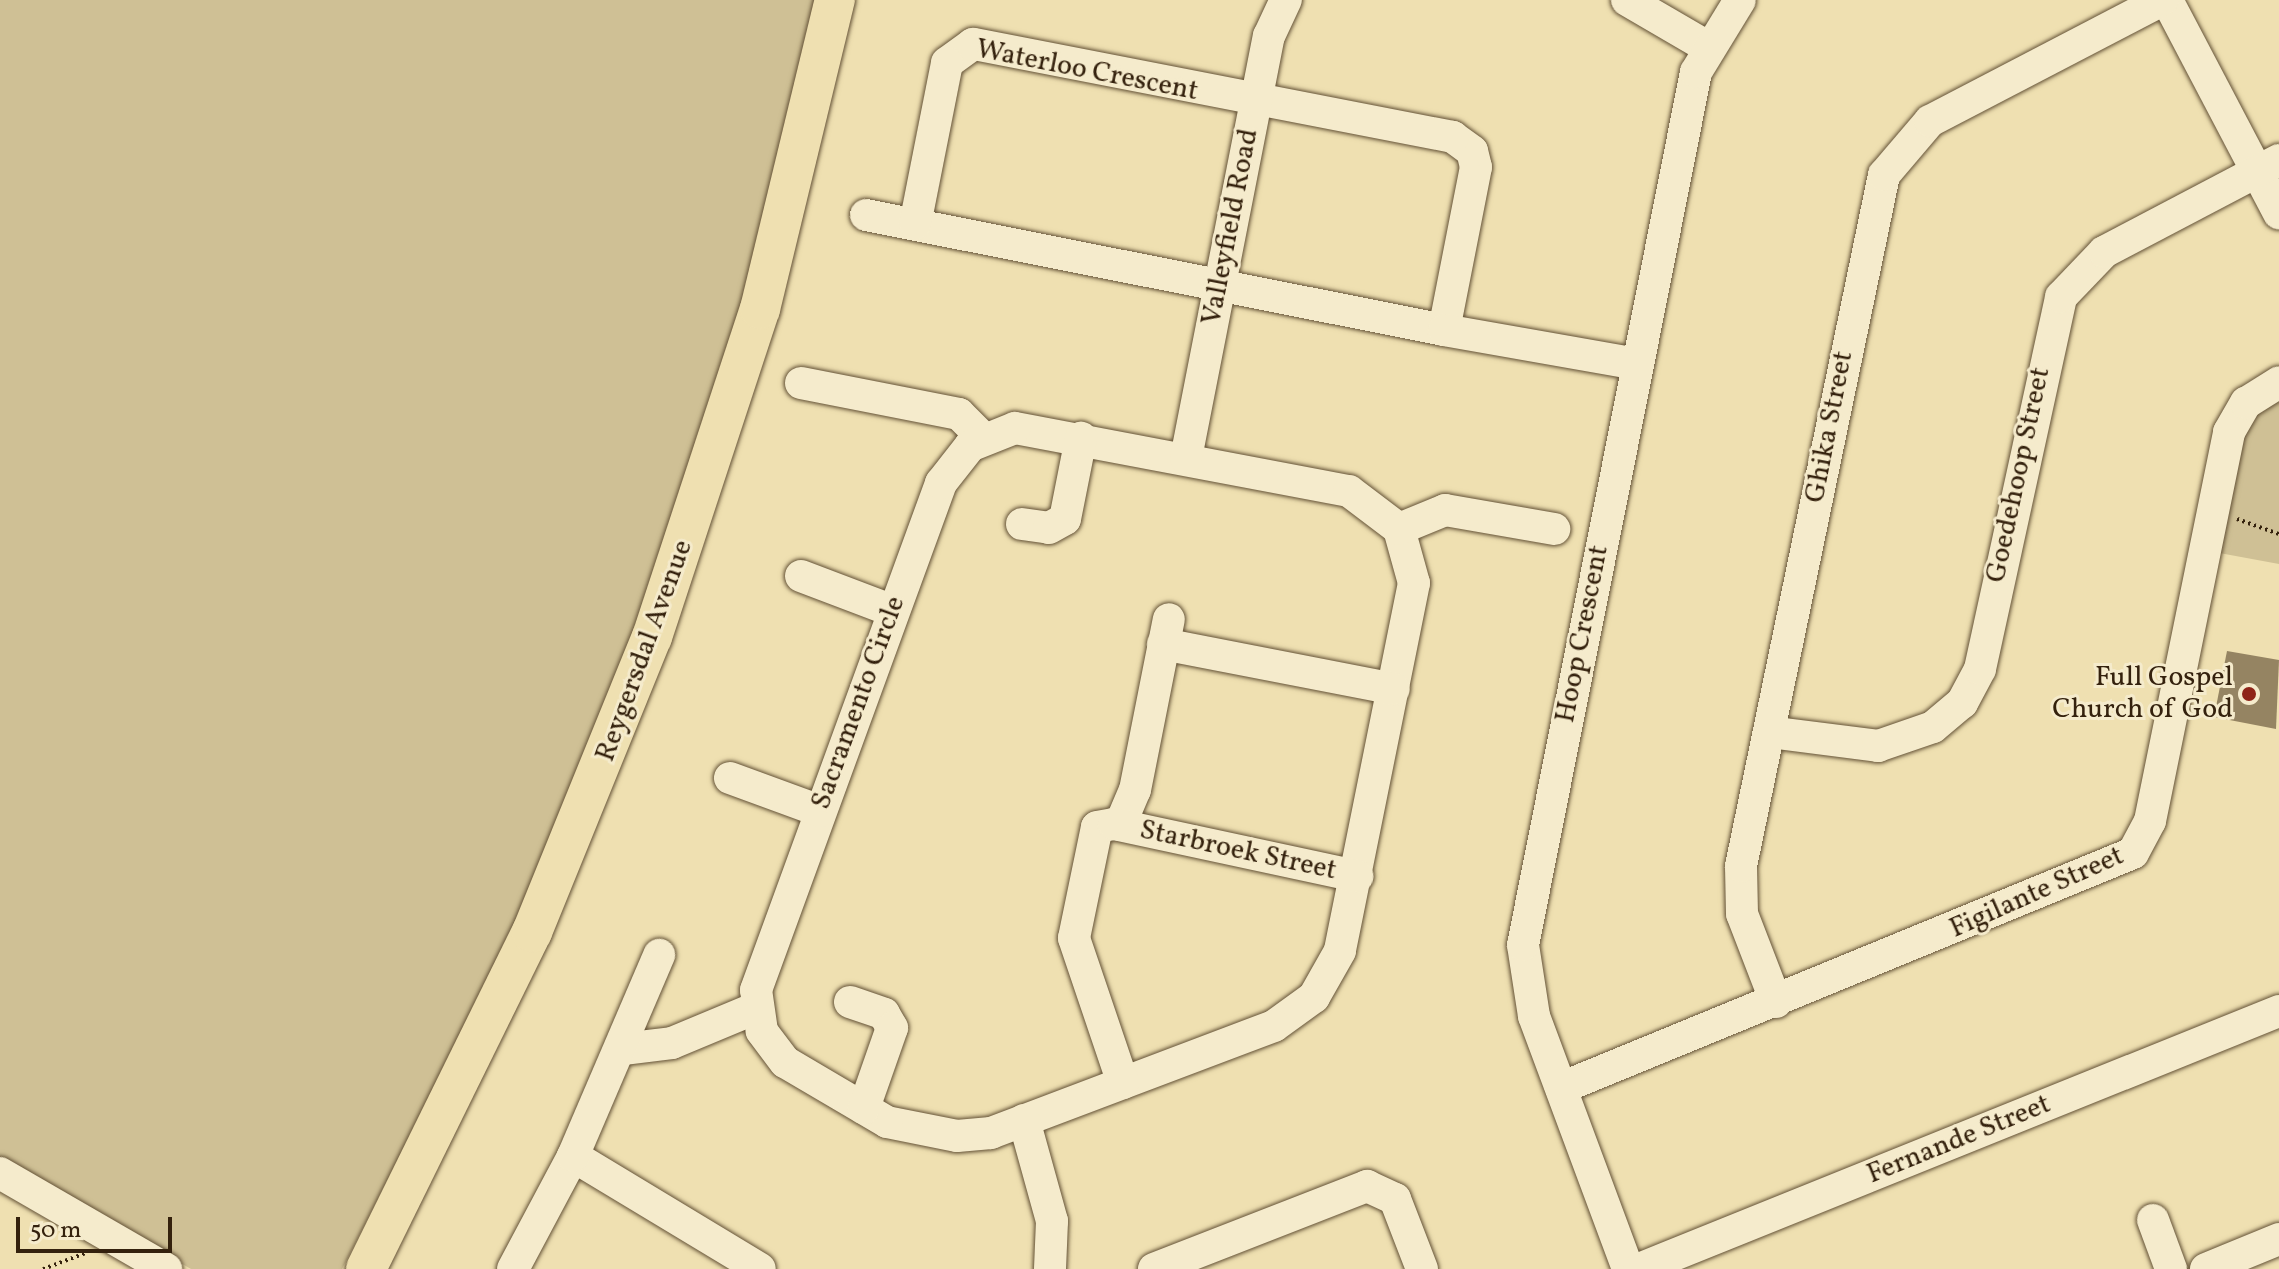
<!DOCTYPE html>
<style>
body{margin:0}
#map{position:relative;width:2279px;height:1269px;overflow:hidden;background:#efe0b1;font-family:Vollkorn,serif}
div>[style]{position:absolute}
.green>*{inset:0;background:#cfc095}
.building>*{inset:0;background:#958462}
.path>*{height:4px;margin-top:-2px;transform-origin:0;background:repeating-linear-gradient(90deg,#34210d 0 2px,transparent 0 6px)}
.roads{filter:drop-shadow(0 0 2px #635136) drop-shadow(0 0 2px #635136)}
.minor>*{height:32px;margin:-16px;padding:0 16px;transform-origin:16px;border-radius:16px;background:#f5ebcc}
.major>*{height:40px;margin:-20px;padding:0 20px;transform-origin:20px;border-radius:20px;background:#efe0b1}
.dots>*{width:22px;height:22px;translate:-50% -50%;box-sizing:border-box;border:4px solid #f5ebcc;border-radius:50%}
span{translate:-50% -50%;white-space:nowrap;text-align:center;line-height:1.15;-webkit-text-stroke:6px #f5ebcc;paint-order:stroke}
.street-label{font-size:28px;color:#34210d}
.poi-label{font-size:28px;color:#34210d}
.right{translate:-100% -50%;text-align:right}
.scale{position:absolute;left:16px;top:1217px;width:156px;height:36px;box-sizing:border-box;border:4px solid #34210d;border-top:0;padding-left:10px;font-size:24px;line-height:28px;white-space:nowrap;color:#34210d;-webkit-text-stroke:6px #f5ebcc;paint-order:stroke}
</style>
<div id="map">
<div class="green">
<div style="clip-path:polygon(0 0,817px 0,750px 290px,649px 603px,526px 908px,342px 1269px,191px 1269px,0 1159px)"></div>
<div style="clip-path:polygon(2279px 392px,2279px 564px,2214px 552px,2239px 433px)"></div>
</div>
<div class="building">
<div style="clip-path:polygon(2227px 651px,2279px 660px,2276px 729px,2214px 717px)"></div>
</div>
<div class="path">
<div style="left:2237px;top:519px;width:45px;rotate:19.7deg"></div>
<div style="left:43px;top:1269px;width:46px;rotate:-20.4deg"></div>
</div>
<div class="roads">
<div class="minor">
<div style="left:1627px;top:0;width:91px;rotate:30.2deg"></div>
<div style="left:2167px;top:0;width:241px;rotate:62.3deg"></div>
<div style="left:866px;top:215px;width:589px;rotate:11.25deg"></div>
<div style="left:1444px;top:330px;width:166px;rotate:-78.9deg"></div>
<div style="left:1476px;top:167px;width:16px;rotate:-104deg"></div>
<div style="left:1472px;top:151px;width:24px;rotate:-144deg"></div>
<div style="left:1453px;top:137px;width:489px;rotate:-169deg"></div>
<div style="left:973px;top:44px;width:32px;rotate:144deg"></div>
<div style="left:947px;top:63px;width:164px;rotate:101.2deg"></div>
<div style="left:1444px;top:330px;width:196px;rotate:10deg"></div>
<div style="left:801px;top:383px;width:161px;rotate:11.1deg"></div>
<div style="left:959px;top:414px;width:34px;rotate:45deg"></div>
<div style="left:1015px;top:428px;width:340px;rotate:10.7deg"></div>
<div style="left:1349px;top:491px;width:63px;rotate:37.2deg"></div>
<div style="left:1399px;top:529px;width:56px;rotate:74.5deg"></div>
<div style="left:1414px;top:583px;width:375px;rotate:101.4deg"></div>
<div style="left:1340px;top:951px;width:53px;rotate:119.5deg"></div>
<div style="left:1314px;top:997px;width:49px;rotate:144.1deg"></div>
<div style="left:1274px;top:1026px;width:303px;rotate:159.3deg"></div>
<div style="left:991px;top:1133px;width:34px;rotate:175deg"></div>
<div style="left:957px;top:1136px;width:71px;rotate:-168.7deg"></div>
<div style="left:887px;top:1122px;width:118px;rotate:-149.5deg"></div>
<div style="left:785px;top:1062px;width:39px;rotate:-127deg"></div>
<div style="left:762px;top:1031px;width:41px;rotate:-98.3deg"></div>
<div style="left:756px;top:990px;width:540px;rotate:-69.95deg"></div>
<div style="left:941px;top:483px;width:47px;rotate:-51.9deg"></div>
<div style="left:970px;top:446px;width:48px;rotate:-21.8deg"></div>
<div style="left:1186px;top:458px;width:430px;rotate:-78.9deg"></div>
<div style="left:1269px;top:36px;width:40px;rotate:-65deg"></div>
<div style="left:1022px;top:524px;width:27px;rotate:8deg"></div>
<div style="left:1049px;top:528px;width:18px;rotate:-29deg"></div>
<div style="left:1065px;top:519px;width:83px;rotate:-78.8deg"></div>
<div style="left:1399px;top:529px;width:50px;rotate:-22.4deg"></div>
<div style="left:1445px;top:510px;width:111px;rotate:9.9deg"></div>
<div style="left:801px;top:576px;width:98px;rotate:20.8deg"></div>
<div style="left:1163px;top:644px;width:235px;rotate:11deg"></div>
<div style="left:1769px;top:732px;width:110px;rotate:7.3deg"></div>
<div style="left:1878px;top:746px;width:58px;rotate:-19.1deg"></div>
<div style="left:1933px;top:727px;width:38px;rotate:-40deg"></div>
<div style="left:1962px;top:703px;width:38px;rotate:-62deg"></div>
<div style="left:1980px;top:669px;width:381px;rotate:-77.7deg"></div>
<div style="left:2061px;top:297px;width:62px;rotate:-46.3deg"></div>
<div style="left:2104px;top:252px;width:198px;rotate:-27.7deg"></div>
<div style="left:730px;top:778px;width:96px;rotate:20.1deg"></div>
<div style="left:1120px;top:825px;width:38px;rotate:-67deg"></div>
<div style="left:1135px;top:790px;width:174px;rotate:-78.8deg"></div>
<div style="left:850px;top:1002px;width:36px;rotate:19deg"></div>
<div style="left:884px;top:1014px;width:16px;rotate:60deg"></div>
<div style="left:892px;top:1028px;width:85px;rotate:109.3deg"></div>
<div style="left:1776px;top:1002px;width:94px;rotate:-111.1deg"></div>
<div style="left:1742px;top:914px;width:48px;rotate:-91.2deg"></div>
<div style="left:1741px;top:866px;width:706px;rotate:-78.31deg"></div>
<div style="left:1884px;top:175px;width:71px;rotate:-49.6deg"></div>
<div style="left:1930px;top:121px;width:262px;rotate:-27.5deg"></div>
<div style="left:623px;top:1049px;width:49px;rotate:-7deg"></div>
<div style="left:672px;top:1043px;width:91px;rotate:-22.6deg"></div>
<div style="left:1123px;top:1083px;width:153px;rotate:-108.7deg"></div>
<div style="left:1074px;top:938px;width:113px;rotate:-78.3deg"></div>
<div style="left:1097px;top:827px;width:17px;rotate:-10deg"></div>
<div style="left:1114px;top:824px;width:249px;rotate:12.1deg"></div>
<div style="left:1561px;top:1088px;width:618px;rotate:-22.33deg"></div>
<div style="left:2133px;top:853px;width:36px;rotate:-62deg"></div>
<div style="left:2150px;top:821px;width:397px;rotate:-78.5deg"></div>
<div style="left:2229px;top:432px;width:34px;rotate:-60deg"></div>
<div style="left:2246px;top:403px;width:39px;rotate:-32deg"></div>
<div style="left:1024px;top:1120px;width:105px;rotate:74.5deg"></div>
<div style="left:1052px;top:1221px;width:48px;rotate:92.4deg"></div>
<div style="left:573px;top:1156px;width:218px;rotate:31.1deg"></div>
<div style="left:0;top:1173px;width:192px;rotate:30deg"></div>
<div style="left:2153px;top:1220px;width:52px;rotate:69.8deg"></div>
<div style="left:513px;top:1269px;width:128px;rotate:-62deg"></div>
<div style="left:573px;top:1156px;width:219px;rotate:-66.8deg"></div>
<div style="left:1154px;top:1269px;width:229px;rotate:-21.3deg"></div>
<div style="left:1367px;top:1186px;width:31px;rotate:25deg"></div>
<div style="left:1395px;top:1199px;width:75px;rotate:68.9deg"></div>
<div style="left:1628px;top:1269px;width:270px;rotate:-110.4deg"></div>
<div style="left:1534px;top:1016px;width:72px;rotate:-98.8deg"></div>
<div style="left:1523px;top:945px;width:890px;rotate:-78.79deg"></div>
<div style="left:1696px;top:72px;width:84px;rotate:-58.6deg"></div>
<div style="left:1639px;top:1269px;width:690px;rotate:-21.96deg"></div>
<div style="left:2206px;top:1269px;width:79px;rotate:-22.3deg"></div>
</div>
<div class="major">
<div style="left:366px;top:1269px;width:376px;rotate:-63.8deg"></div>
<div style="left:532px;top:932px;width:318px;rotate:-67.9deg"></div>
<div style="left:652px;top:637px;width:345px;rotate:-71.8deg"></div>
<div style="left:760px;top:309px;width:318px;rotate:-76.4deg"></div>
</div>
</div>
<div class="dots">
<div style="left:2249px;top:694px;background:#8f2418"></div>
</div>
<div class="street-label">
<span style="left:1087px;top:71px;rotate:11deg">Waterloo Crescent</span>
<span style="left:1231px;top:227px;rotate:-79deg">Valleyfield Road</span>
<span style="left:1830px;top:427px;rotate:-79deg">Ghika Street</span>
<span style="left:2019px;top:475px;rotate:-78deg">Goedehoop Street</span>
<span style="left:1583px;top:634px;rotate:-79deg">Hoop Crescent</span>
<span style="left:645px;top:651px;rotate:-70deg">Reygersdal Avenue</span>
<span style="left:859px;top:703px;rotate:-70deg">Sacramento Circle</span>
<span style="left:1238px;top:851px;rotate:12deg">Starbroek Street</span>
<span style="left:2037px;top:893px;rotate:-24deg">Figilante Street</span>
<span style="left:1959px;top:1140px;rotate:-22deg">Fernande Street</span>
</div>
<div class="poi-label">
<span class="right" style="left:2233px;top:694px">Full Gospel<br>Church of God</span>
</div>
<div class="scale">50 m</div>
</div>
